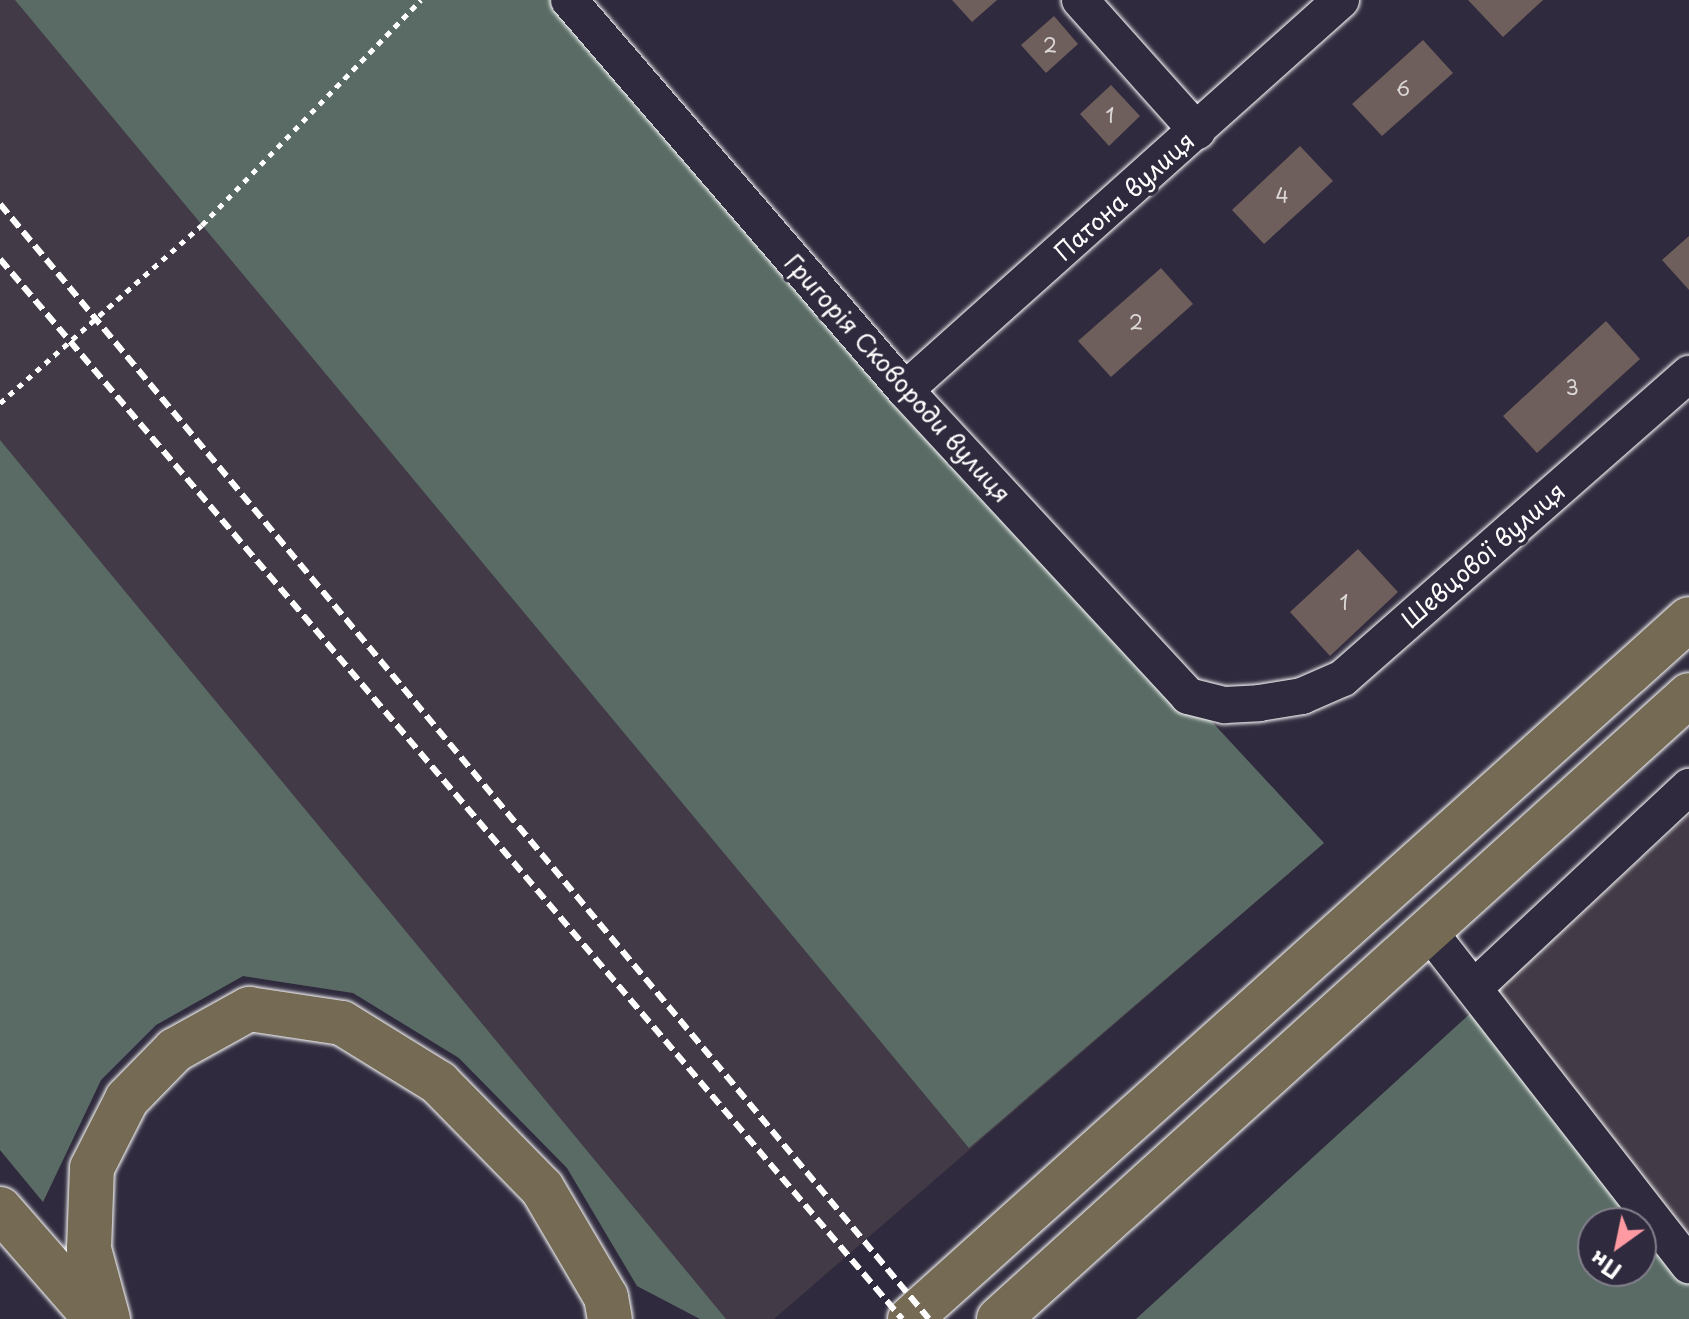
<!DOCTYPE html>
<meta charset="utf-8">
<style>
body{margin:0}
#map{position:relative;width:1689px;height:1319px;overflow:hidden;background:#2f2a3d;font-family:"Playpen Sans",sans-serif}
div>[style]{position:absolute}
.built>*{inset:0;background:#423a46}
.green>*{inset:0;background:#596b64}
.building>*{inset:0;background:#6f5f5c}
.path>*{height:5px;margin-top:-2.5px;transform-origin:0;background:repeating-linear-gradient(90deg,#fff 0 6px,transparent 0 12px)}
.roads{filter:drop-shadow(0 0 2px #fff) drop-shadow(0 0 2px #fff)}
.minor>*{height:36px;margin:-18px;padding:0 18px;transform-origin:18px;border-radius:18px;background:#2f2a3d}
.major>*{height:44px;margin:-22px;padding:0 22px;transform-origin:22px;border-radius:22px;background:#756b55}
.rail>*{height:6px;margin-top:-3px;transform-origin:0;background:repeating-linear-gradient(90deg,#fff 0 12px,transparent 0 18px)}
span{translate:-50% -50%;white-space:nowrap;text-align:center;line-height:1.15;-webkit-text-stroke:7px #2f2a3d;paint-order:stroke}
.number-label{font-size:20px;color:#dbd7d6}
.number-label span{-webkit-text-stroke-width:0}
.street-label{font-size:24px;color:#fff}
.north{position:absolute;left:1577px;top:1207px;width:80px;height:80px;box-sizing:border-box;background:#2f2a3d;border:2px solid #827f8b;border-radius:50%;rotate:213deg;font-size:22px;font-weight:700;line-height:32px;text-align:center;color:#fff}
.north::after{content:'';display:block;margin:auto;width:28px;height:36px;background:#ff9aa2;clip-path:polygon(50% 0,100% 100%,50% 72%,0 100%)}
</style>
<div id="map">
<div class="built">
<div style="clip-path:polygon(0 0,569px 0,905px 390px,1324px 843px,774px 1319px,700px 1319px,637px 1286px,567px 1168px,459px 1058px,353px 993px,243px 976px,156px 1025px,101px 1080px,43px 1202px,0 1150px)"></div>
<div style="clip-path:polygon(1689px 815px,1689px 1265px,1486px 999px)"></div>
</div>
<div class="green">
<div style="clip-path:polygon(15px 0,569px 0,905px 390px,1324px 843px,969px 1148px)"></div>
<div style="clip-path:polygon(0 440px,726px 1319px,700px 1319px,637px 1286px,567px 1168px,459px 1058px,353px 993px,243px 976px,156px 1025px,101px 1080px,43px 1202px,0 1150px)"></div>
<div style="clip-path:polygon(evenodd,1486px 999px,1689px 1265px,1689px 1319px,1136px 1319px,1486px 999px,1593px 1223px,1641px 1223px,1641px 1271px,1593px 1271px,1593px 1223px)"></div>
</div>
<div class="building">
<div style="clip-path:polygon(952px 0,997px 0,972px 22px)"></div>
<div style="clip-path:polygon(1468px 0,1543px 0,1503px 37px)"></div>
<div style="clip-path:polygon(1054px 16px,1078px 44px,1046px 73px,1021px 45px)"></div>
<div style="clip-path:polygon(1423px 40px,1453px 73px,1382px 136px,1352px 104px)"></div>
<div style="clip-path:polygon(1111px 85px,1140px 116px,1109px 146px,1080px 114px)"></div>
<div style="clip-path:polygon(1300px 146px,1333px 181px,1264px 244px,1232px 210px)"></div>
<div style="clip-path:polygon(1689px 236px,1689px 290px,1662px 260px)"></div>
<div style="clip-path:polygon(1161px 268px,1193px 304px,1111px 377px,1078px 341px)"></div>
<div style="clip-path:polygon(1606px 321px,1640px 359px,1537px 453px,1503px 416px)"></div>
<div style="clip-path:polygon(1358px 549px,1398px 592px,1330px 656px,1290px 612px)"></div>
</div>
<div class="path">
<div style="left:0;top:403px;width:269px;rotate:-41.4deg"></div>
<div style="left:202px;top:225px;width:314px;rotate:-45.8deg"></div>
</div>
<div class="roads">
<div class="minor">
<div style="left:569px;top:0;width:515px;rotate:49.25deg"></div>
<div style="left:905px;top:390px;width:417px;rotate:47.2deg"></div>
<div style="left:1188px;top:696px;width:38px;rotate:14deg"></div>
<div style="left:1225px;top:705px;width:34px;rotate:-3deg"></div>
<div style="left:1259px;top:703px;width:44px;rotate:-9.2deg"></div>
<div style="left:1302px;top:696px;width:45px;rotate:-23.7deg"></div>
<div style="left:1343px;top:678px;width:461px;rotate:-41.3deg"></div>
<div style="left:1080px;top:0;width:176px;rotate:48.2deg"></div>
<div style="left:905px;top:390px;width:585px;rotate:-41.81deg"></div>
<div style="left:1428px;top:930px;width:425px;rotate:52.1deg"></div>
<div style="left:1475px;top:987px;width:293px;rotate:-43.1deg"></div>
</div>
<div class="major">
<div style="left:0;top:1209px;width:146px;rotate:48.9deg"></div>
<div style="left:108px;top:1319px;width:73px;rotate:-105.2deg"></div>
<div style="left:89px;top:1249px;width:81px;rotate:-87.9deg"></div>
<div style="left:92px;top:1168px;width:77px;rotate:-63.1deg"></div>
<div style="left:127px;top:1099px;width:69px;rotate:-45.6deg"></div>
<div style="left:175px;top:1050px;width:85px;rotate:-29deg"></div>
<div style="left:249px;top:1009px;width:94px;rotate:8.6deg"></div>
<div style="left:342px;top:1023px;width:114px;rotate:31.7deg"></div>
<div style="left:439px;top:1083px;width:147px;rotate:45.6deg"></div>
<div style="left:542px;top:1188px;width:126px;rotate:59.6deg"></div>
<div style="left:606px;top:1297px;width:22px;rotate:80deg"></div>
<div style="left:910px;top:1319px;width:1047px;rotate:-41.94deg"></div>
<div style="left:999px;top:1319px;width:930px;rotate:-42.12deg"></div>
</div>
</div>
<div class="rail">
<div style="left:0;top:204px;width:1451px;rotate:50.2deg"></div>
<div style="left:0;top:259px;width:1392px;rotate:49.6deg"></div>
</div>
<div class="number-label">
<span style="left:1050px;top:45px">2</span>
<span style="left:1403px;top:88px">6</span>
<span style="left:1110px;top:115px">1</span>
<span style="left:1282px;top:195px">4</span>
<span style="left:1136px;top:322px">2</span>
<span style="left:1572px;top:387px">3</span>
<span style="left:1344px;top:602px">1</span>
</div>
<div class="street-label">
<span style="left:1124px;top:196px;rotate:-42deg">Патона вулиця</span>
<span style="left:898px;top:378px;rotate:48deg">Григорія Сковороди вулиця</span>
<span style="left:1483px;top:555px;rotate:-41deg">Шевцової вулиця</span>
</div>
<div class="north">Пн</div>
</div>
